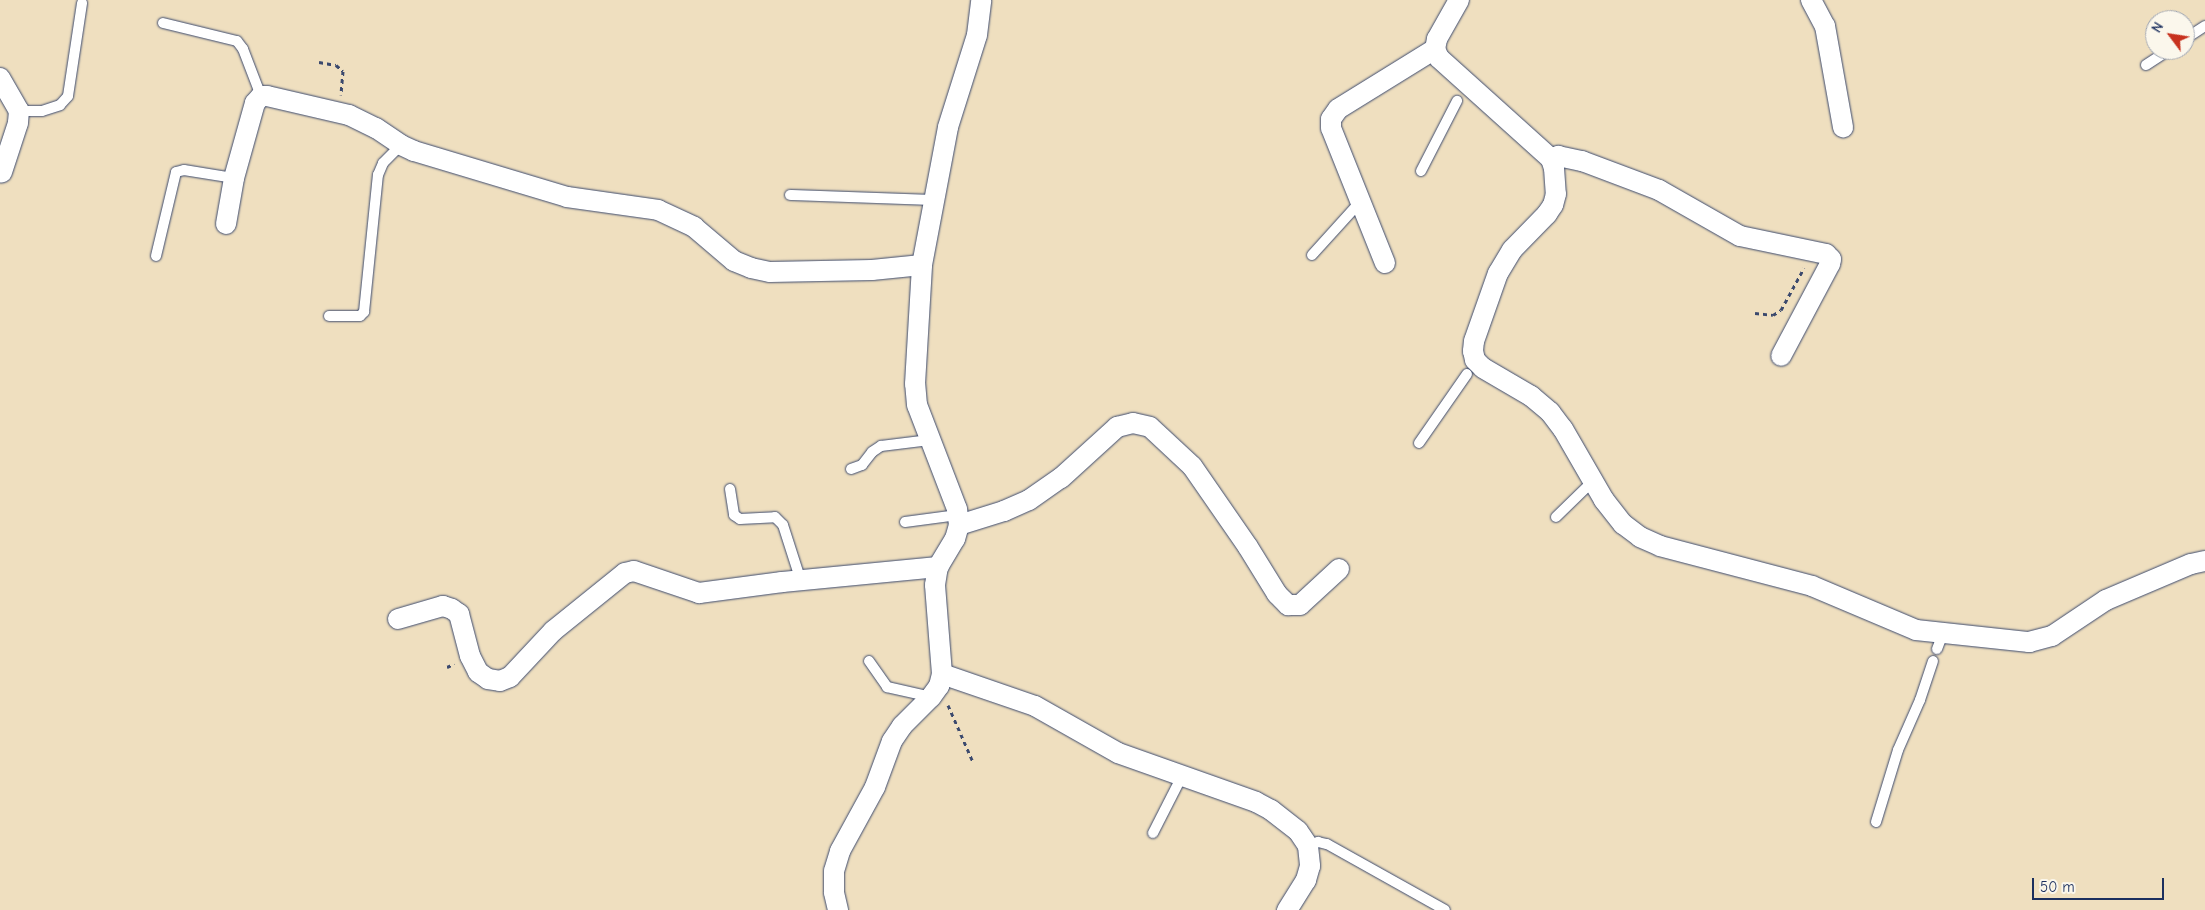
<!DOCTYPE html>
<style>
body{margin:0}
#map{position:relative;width:2205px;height:910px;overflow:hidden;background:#efdfbf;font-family:"Comic Neue",sans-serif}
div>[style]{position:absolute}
.path>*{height:3px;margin-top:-1.5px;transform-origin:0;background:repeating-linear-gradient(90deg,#3b496d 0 4px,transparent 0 8px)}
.roads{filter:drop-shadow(0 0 1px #3b496d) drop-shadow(0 0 1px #3b496d)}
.service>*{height:10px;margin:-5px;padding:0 5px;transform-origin:5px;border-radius:5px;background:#fff}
.minor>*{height:20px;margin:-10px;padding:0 10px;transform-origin:10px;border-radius:10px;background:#fff}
span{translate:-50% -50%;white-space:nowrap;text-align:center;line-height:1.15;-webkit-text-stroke:4px #fbf7ec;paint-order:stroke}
.north{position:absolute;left:2145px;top:10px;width:50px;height:50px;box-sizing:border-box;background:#fbf7ec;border:1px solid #a1a7b3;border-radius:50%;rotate:301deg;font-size:14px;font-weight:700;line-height:20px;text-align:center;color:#1b2f5e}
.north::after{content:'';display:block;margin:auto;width:18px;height:22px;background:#c8321e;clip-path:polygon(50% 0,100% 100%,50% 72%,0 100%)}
.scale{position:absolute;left:2032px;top:878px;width:132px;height:22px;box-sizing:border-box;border:2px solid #1b2f5e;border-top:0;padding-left:6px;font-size:15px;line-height:18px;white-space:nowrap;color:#1b2f5e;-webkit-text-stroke:4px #fbf7ec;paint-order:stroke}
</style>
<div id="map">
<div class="path">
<div style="left:319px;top:62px;width:17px;rotate:10deg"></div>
<div style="left:336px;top:65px;width:9px;rotate:41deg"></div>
<div style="left:343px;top:71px;width:24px;rotate:95deg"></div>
<div style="left:1755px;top:313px;width:18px;rotate:6deg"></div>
<div style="left:1773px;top:315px;width:9px;rotate:-32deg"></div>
<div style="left:1781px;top:310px;width:48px;rotate:-61.3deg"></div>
<div style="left:447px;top:667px;width:8px;rotate:-23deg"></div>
<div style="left:948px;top:705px;width:62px;rotate:66.3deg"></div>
</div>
<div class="roads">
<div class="service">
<div style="left:163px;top:23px;width:76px;rotate:13.7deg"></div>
<div style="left:237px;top:41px;width:10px;rotate:53deg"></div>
<div style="left:243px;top:49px;width:50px;rotate:69deg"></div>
<div style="left:2185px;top:39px;width:24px;rotate:-33deg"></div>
<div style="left:2146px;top:65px;width:27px;rotate:-33deg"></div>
<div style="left:19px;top:111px;width:23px"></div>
<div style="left:42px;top:111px;width:19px;rotate:-18deg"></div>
<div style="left:60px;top:105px;width:12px;rotate:-48deg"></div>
<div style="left:68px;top:96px;width:94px;rotate:-81.4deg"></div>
<div style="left:1421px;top:171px;width:79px;rotate:-62.8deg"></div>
<div style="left:790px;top:195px;width:145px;rotate:2deg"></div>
<div style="left:1312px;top:255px;width:72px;rotate:-47.8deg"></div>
<div style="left:156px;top:256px;width:86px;rotate:-76.6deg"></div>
<div style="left:176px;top:172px;width:8px;rotate:-14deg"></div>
<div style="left:184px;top:170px;width:51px;rotate:9.1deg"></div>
<div style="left:329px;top:316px;width:31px"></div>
<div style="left:360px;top:316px;width:6px;rotate:-45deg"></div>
<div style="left:364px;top:312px;width:138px;rotate:-84.2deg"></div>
<div style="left:378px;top:175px;width:13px;rotate:-67deg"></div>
<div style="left:383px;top:163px;width:25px;rotate:-45deg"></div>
<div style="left:1419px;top:443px;width:84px;rotate:-55.2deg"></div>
<div style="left:851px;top:469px;width:12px;rotate:-20deg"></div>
<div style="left:862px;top:465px;width:16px;rotate:-52deg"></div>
<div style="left:872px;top:452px;width:11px;rotate:-34deg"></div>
<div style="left:881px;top:446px;width:49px;rotate:-7deg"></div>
<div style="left:730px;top:489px;width:26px;rotate:81deg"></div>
<div style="left:734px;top:515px;width:7px;rotate:34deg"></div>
<div style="left:740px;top:519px;width:35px;rotate:-3deg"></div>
<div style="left:775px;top:517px;width:11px;rotate:45deg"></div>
<div style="left:783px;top:525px;width:59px;rotate:72.2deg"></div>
<div style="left:1556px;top:517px;width:52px;rotate:-44.2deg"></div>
<div style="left:905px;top:522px;width:53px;rotate:-7.5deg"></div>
<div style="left:1937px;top:649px;width:17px;rotate:-69deg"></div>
<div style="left:869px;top:661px;width:32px;rotate:55deg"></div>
<div style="left:887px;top:687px;width:45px;rotate:12.8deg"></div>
<div style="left:1876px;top:822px;width:75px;rotate:-73deg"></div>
<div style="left:1898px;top:750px;width:55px;rotate:-66.3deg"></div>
<div style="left:1920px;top:700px;width:41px;rotate:-71.6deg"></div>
<div style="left:1153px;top:833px;width:64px;rotate:-63deg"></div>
<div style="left:1308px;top:846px;width:11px;rotate:-22deg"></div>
<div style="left:1318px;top:842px;width:9px;rotate:13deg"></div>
<div style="left:1327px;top:844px;width:135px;rotate:29.2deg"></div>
</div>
<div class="minor">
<div style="left:1459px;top:0;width:45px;rotate:119.4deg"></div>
<div style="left:1437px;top:39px;width:10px;rotate:101deg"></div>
<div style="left:1435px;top:49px;width:10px;rotate:66deg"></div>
<div style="left:1439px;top:58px;width:151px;rotate:42deg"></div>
<div style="left:1551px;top:159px;width:9px;rotate:72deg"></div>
<div style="left:1554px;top:168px;width:26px;rotate:86deg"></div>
<div style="left:1556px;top:194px;width:11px;rotate:105deg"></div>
<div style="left:1553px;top:205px;width:11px;rotate:124deg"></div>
<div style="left:1547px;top:214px;width:50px;rotate:134.2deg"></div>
<div style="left:1512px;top:250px;width:27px;rotate:121deg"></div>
<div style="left:1498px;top:273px;width:72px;rotate:109.4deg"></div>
<div style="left:1474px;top:341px;width:10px;rotate:96deg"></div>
<div style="left:1473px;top:351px;width:9px;rotate:77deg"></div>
<div style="left:1475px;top:360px;width:11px;rotate:45deg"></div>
<div style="left:1483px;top:368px;width:56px;rotate:30.3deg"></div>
<div style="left:1531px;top:396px;width:25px;rotate:40deg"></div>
<div style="left:1550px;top:412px;width:21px;rotate:53deg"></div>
<div style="left:1563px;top:429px;width:82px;rotate:60deg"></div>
<div style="left:1604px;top:500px;width:31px;rotate:52deg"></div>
<div style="left:1623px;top:524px;width:21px;rotate:37deg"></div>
<div style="left:1640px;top:537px;width:22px;rotate:24deg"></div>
<div style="left:1660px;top:546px;width:157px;rotate:14.7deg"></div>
<div style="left:1812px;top:586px;width:113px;rotate:22.9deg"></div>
<div style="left:1916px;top:630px;width:114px;rotate:6.1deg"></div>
<div style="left:2029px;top:642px;width:24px;rotate:-15deg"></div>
<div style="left:2052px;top:636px;width:65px;rotate:-33.7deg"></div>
<div style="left:2106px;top:600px;width:92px;rotate:-23deg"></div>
<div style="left:2191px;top:564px;width:14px;rotate:-12deg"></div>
<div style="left:1811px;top:0;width:30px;rotate:62deg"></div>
<div style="left:1825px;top:26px;width:103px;rotate:79.9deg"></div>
<div style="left:0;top:78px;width:38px;rotate:60deg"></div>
<div style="left:19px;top:111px;width:12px;rotate:95deg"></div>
<div style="left:18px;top:123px;width:52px;rotate:108.1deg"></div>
<div style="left:1551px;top:159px;width:8px;rotate:-23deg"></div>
<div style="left:1558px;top:156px;width:25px;rotate:12deg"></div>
<div style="left:1582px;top:161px;width:82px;rotate:20.6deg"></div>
<div style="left:1659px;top:190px;width:93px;rotate:29.6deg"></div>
<div style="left:1740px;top:236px;width:88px;rotate:11.8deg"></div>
<div style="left:1826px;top:254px;width:7px;rotate:45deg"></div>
<div style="left:1831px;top:259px;width:5px;rotate:101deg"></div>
<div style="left:1830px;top:264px;width:104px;rotate:118deg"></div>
<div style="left:226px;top:224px;width:47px;rotate:-80.1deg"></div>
<div style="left:234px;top:178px;width:78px;rotate:-74.4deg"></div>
<div style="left:255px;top:103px;width:9px;rotate:-49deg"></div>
<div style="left:261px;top:96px;width:6px"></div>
<div style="left:267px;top:96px;width:84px;rotate:13deg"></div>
<div style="left:349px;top:115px;width:30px;rotate:26deg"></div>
<div style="left:376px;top:128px;width:30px;rotate:34deg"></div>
<div style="left:401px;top:145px;width:14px;rotate:25deg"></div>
<div style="left:414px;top:151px;width:160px;rotate:16.7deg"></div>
<div style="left:567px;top:197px;width:92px;rotate:8.1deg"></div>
<div style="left:658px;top:210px;width:40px;rotate:25deg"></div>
<div style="left:694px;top:227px;width:52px;rotate:40.4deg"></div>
<div style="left:734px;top:261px;width:18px;rotate:22deg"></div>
<div style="left:751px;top:268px;width:19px;rotate:12deg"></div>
<div style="left:770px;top:272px;width:102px;rotate:-1.1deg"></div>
<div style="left:872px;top:270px;width:50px;rotate:-5.7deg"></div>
<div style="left:1385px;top:263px;width:145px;rotate:-111.8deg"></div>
<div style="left:1331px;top:128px;width:9px;rotate:-90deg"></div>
<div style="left:1331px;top:119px;width:12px;rotate:-55deg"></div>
<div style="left:1338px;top:109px;width:114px;rotate:-31.7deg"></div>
<div style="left:959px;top:525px;width:47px;rotate:-17.3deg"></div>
<div style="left:1004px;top:511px;width:27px;rotate:-24deg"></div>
<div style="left:1029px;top:500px;width:39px;rotate:-35deg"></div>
<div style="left:1061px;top:478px;width:76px;rotate:-42.3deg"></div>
<div style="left:1117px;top:427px;width:16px;rotate:-14deg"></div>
<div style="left:1133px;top:423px;width:17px;rotate:13deg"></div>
<div style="left:1150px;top:427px;width:57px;rotate:42.9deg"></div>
<div style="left:1192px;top:466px;width:98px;rotate:55.3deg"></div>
<div style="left:1248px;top:547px;width:55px;rotate:58.3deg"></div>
<div style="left:1277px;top:594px;width:16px;rotate:45deg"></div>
<div style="left:1288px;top:605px;width:12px"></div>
<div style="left:1300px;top:605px;width:53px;rotate:-42.7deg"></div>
<div style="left:398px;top:619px;width:47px;rotate:-16.1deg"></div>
<div style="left:443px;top:606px;width:9px;rotate:18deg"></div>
<div style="left:452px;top:609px;width:9px;rotate:36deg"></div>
<div style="left:459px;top:614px;width:43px;rotate:75.3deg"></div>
<div style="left:470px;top:656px;width:18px;rotate:63deg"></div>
<div style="left:478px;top:672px;width:12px;rotate:35deg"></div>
<div style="left:488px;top:679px;width:12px;rotate:9deg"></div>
<div style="left:500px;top:681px;width:11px;rotate:-22deg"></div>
<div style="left:510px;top:677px;width:63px;rotate:-46.9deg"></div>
<div style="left:553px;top:631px;width:92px;rotate:-38.9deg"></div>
<div style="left:625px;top:573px;width:9px;rotate:-13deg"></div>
<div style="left:634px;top:571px;width:69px;rotate:18.7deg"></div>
<div style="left:699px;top:593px;width:84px;rotate:-7.5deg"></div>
<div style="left:782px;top:582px;width:157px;rotate:-5.5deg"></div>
<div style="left:942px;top:674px;width:98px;rotate:19deg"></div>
<div style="left:1035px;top:706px;width:95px;rotate:29.5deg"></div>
<div style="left:1118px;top:753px;width:146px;rotate:19.5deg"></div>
<div style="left:1256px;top:802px;width:17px;rotate:28deg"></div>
<div style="left:1271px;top:810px;width:34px;rotate:38deg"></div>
<div style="left:1298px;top:831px;width:18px;rotate:56deg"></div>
<div style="left:1308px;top:846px;width:20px;rotate:84deg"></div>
<div style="left:1310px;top:866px;width:15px;rotate:106deg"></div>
<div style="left:1306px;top:880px;width:36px;rotate:122deg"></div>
<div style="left:838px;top:910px;width:18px;rotate:-103deg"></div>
<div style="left:834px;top:892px;width:21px;rotate:-90deg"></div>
<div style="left:834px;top:871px;width:21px;rotate:-73deg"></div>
<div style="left:840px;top:851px;width:73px;rotate:-61.3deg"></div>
<div style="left:875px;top:787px;width:49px;rotate:-69.7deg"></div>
<div style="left:892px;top:741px;width:18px;rotate:-56deg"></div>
<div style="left:902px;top:726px;width:41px;rotate:-45deg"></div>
<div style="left:931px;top:697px;width:14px;rotate:-54deg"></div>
<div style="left:939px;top:686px;width:12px;rotate:-76deg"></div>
<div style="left:942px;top:674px;width:89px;rotate:-94.5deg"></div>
<div style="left:935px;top:585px;width:18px;rotate:-81deg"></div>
<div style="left:938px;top:567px;width:33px;rotate:-59deg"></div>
<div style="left:955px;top:539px;width:15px;rotate:-74deg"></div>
<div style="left:959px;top:525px;width:16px;rotate:-97deg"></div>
<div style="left:957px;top:509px;width:111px;rotate:-111deg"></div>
<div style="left:917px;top:405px;width:21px;rotate:-95deg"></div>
<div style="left:915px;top:384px;width:119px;rotate:-86.6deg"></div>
<div style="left:922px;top:265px;width:140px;rotate:-79.3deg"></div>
<div style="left:948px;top:127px;width:96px;rotate:-72.5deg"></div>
<div style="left:977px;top:35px;width:35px;rotate:-83deg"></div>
</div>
</div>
<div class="north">N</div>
<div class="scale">50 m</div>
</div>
